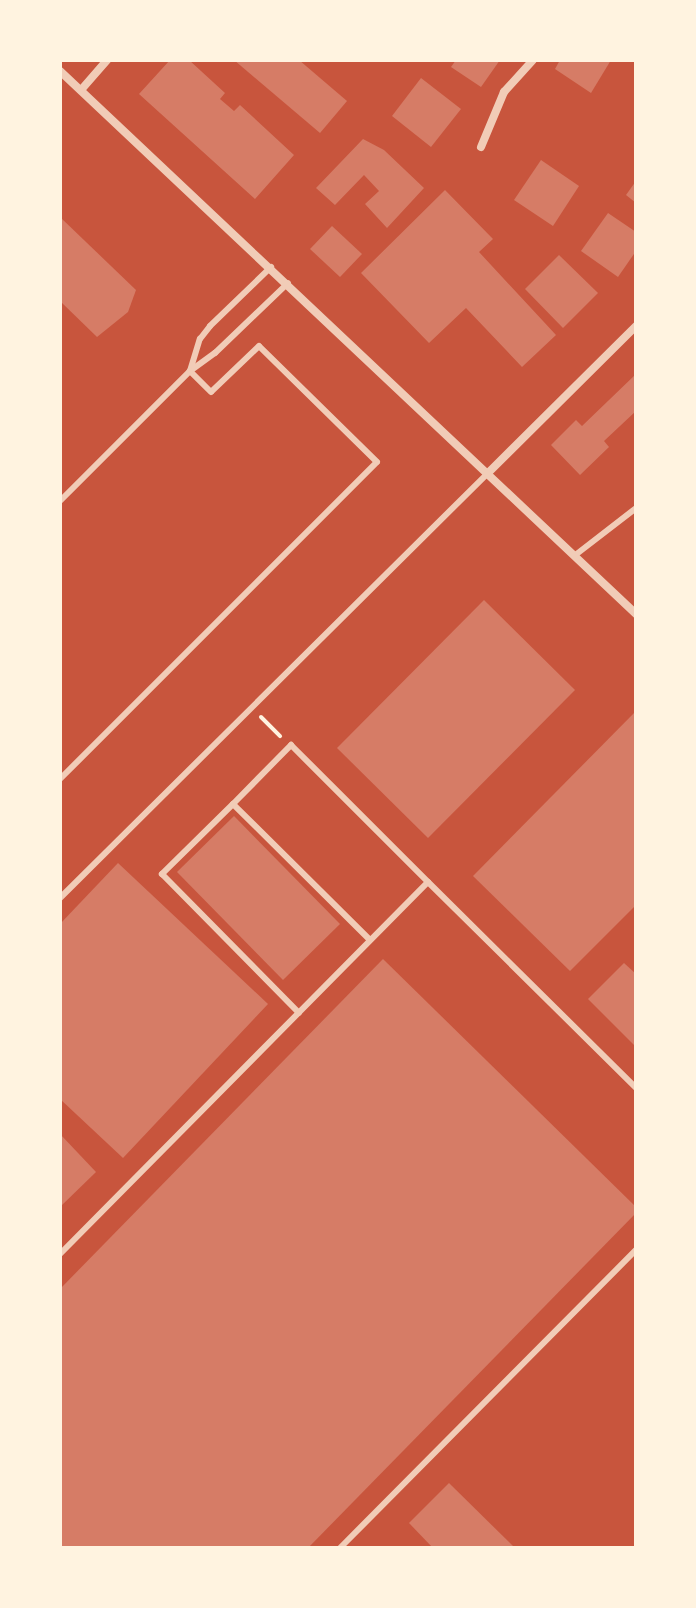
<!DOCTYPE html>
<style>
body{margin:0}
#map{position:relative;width:696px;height:1608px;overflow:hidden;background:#c8553d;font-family:"Exo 2",sans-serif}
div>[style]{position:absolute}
.building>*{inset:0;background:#d67c66}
.path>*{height:4px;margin:-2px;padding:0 2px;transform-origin:2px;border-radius:2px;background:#fff3e0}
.service>*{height:6px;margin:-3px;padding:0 3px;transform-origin:3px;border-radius:3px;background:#f1ccb7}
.minor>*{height:8px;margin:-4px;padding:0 4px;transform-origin:4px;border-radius:4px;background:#f1ccb7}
span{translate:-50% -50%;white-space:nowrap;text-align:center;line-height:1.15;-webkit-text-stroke:6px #fff3e0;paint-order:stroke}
.frame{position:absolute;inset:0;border:62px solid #fff3e0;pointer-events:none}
</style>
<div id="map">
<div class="building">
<div style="clip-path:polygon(170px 60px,189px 60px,225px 93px,220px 99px,234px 111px,240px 105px,294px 155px,255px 199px,139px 94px)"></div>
<div style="clip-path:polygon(234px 60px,299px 60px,347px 101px,320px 133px)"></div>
<div style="clip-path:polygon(456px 60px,500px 60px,481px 87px,451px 67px)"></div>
<div style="clip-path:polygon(560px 60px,611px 60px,591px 93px,555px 69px)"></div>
<div style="clip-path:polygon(421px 78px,461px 109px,431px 147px,392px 116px)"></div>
<div style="clip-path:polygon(363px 139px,384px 150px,424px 188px,387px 228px,365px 204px,379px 191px,364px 175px,335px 205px,316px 188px)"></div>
<div style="clip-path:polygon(541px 160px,579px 186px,553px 226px,514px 200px)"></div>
<div style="clip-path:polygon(636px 181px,636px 203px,626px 195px)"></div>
<div style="clip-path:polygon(445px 190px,493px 239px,479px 252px,556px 335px,522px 367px,466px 308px,429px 343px,361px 273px)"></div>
<div style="clip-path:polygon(608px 213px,636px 232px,636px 251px,618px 277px,581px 251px)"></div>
<div style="clip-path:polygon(60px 217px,136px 290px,128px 312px,97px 337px,60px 301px)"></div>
<div style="clip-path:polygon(332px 226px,362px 254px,340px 277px,310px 249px)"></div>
<div style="clip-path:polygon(559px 255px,598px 293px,563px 328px,525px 289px)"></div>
<div style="clip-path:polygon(636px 374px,636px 411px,604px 441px,609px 447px,580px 475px,551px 445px,576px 420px,582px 426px)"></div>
<div style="clip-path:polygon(484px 600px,575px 690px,428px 838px,337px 748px)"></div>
<div style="clip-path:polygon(636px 711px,636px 905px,570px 971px,473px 876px)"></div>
<div style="clip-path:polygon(234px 816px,340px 924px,283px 980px,177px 872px)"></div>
<div style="clip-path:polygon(118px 863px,268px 1004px,123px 1158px,60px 1099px,60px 924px)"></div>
<div style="clip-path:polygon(383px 959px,636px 1207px,636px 1213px,308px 1548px,60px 1548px,60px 1289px)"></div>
<div style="clip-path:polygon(624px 963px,636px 974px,636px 1047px,588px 999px)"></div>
<div style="clip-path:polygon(60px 1134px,96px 1172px,60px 1207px)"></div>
<div style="clip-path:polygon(449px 1483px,515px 1548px,433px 1548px,409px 1523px)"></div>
</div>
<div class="path">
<div style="left:261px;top:717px;width:27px;rotate:45deg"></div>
</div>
<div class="service">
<div style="left:190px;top:371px;width:34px;rotate:-73deg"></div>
<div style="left:200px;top:339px;width:16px;rotate:-52deg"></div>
<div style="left:210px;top:326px;width:85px;rotate:-44deg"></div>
<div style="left:60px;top:501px;width:184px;rotate:-45deg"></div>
<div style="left:190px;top:371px;width:31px;rotate:-36deg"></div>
<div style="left:215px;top:353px;width:101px;rotate:-43.8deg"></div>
<div style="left:574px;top:556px;width:78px;rotate:-37.7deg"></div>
<div style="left:60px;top:779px;width:448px;rotate:-45deg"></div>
<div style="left:377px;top:462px;width:165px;rotate:-135.5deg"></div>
<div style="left:259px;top:346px;width:66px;rotate:136.2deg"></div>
<div style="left:211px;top:392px;width:30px;rotate:-135deg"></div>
<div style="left:233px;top:804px;width:100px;rotate:135.4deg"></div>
<div style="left:162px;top:874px;width:195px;rotate:45.4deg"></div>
<div style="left:60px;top:898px;width:602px;rotate:-44.8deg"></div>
<div style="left:370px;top:940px;width:193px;rotate:-135.2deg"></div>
<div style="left:233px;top:804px;width:83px;rotate:-45.5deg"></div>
<div style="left:291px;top:745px;width:194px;rotate:45deg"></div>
<div style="left:60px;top:1254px;width:523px;rotate:-45.31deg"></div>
<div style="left:428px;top:882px;width:293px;rotate:44.7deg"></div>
<div style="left:340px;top:1548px;width:420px;rotate:-45.2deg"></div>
</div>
<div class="minor">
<div style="left:60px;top:71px;width:792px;rotate:43.31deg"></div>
<div style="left:81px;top:90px;width:40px;rotate:-49deg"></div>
<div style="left:481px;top:147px;width:60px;rotate:-67.3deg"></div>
<div style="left:504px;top:92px;width:43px;rotate:-47.8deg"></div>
<div style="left:487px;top:474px;width:210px;rotate:-44.8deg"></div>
</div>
<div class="frame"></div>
</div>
